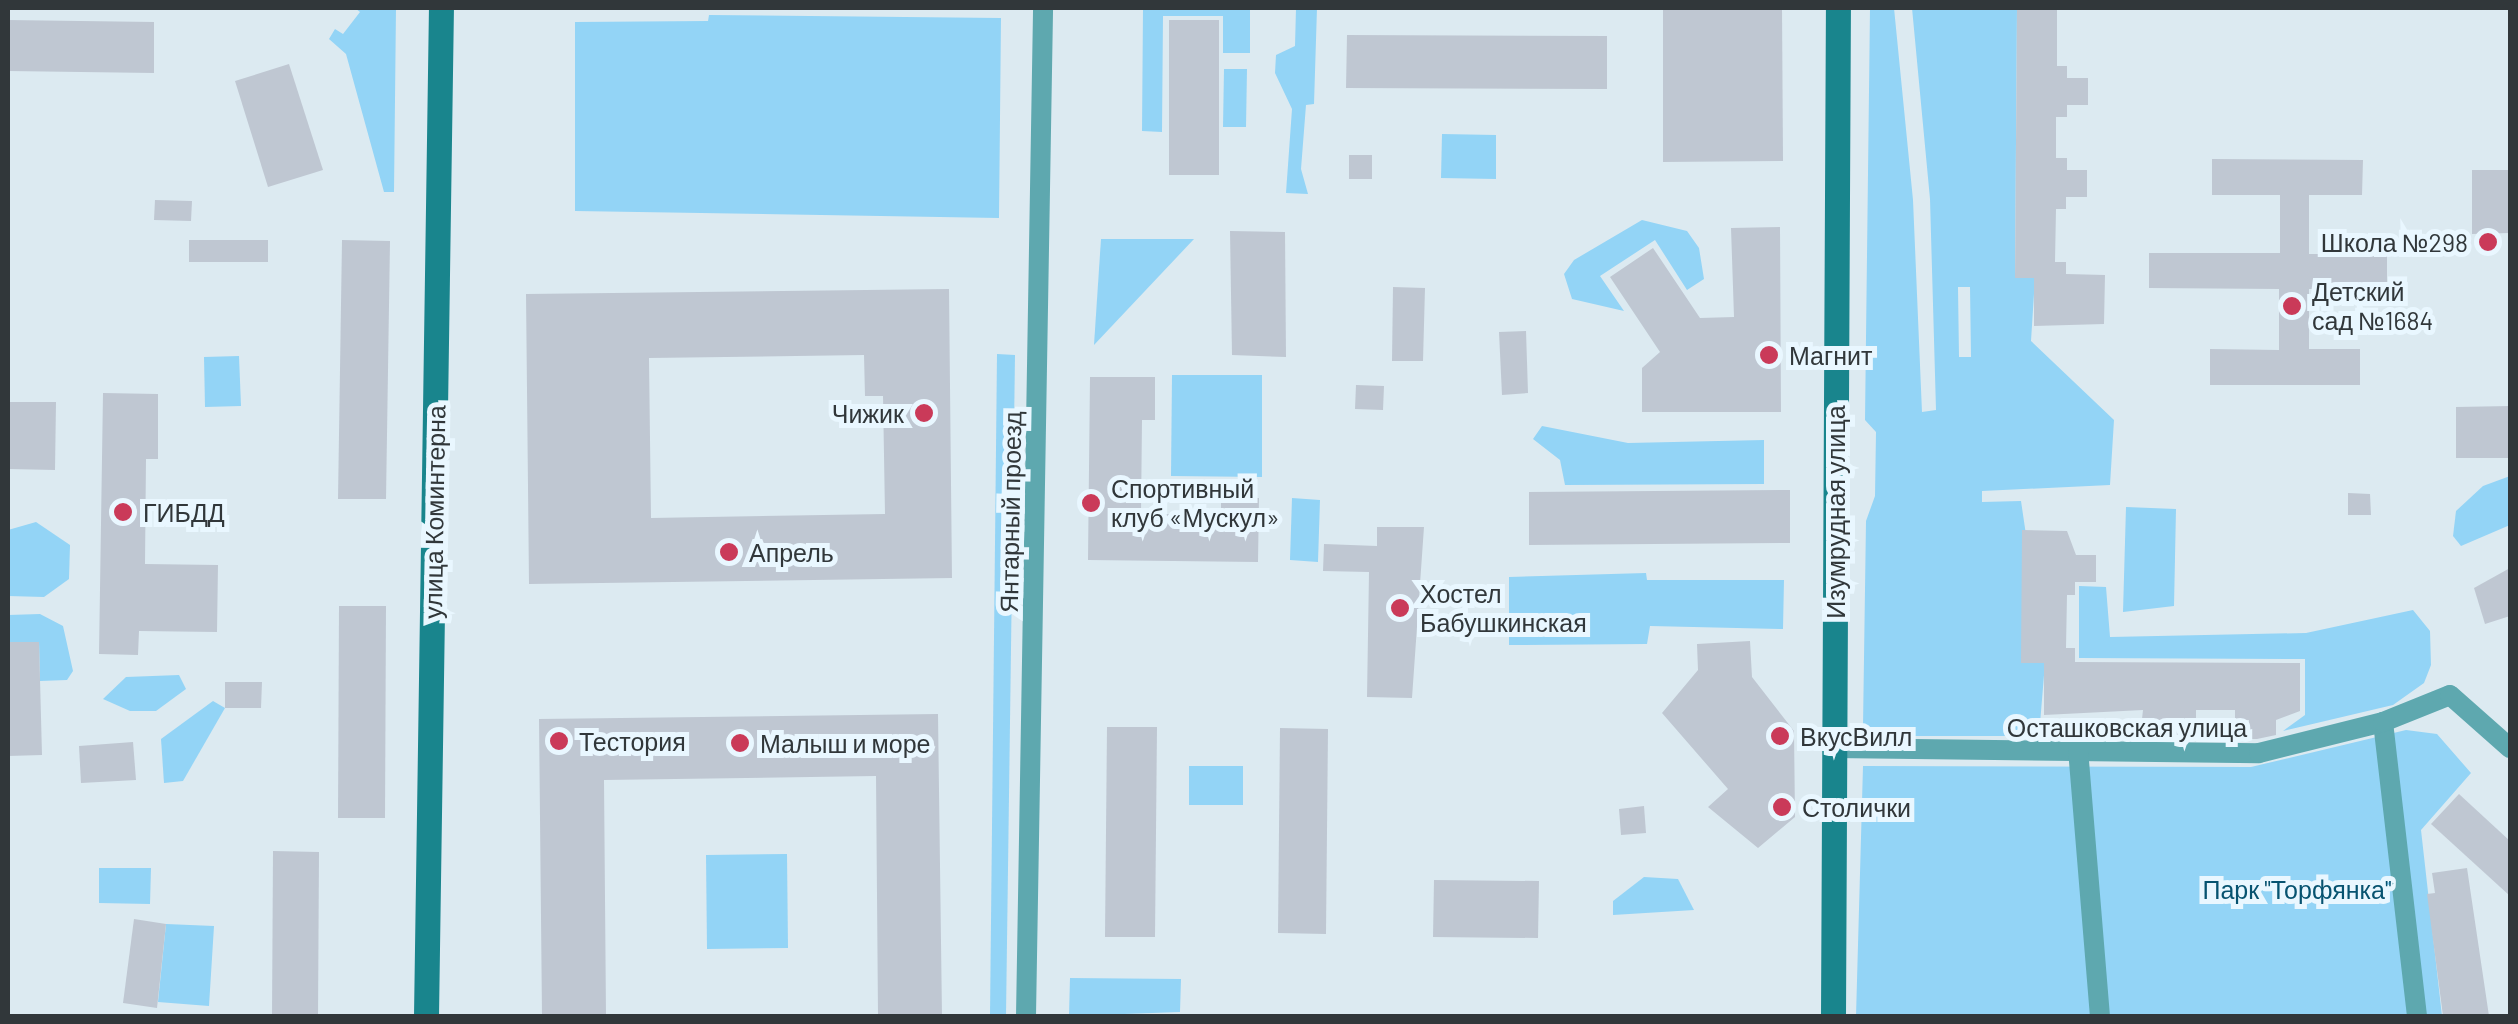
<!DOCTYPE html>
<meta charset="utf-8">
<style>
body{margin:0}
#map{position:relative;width:2518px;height:1024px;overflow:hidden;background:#dceaf1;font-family:Barlow,sans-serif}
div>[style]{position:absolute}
.green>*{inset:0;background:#93d4f6}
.building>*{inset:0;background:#bfc7d2}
.street>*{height:20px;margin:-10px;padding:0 10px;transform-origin:10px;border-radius:10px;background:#5ea8af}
.secondary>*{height:25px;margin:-12.5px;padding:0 12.5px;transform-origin:12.5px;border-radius:12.5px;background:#19858d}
.dots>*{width:28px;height:28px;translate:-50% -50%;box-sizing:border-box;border:5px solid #e9f7ff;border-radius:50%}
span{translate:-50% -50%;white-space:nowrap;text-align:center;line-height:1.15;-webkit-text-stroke:10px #e9f7ff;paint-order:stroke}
.poi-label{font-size:25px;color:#31373a}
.right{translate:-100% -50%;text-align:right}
.left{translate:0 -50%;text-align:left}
.street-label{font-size:25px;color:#31373a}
.park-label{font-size:25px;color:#075370}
.frame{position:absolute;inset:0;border:10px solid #31373a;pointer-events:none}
</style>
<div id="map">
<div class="green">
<div style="clip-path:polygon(355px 8px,396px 8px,394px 192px,384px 192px,346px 54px,329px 39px,335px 29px,343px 34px,360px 12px)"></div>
<div style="clip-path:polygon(1143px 8px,1250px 8px,1250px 53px,1223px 53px,1223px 16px,1163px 16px,1162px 132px,1142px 131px)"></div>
<div style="clip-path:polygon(1296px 8px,1317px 8px,1314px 104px,1306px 105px,1301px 169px,1308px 194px,1286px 193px,1292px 109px,1275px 73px,1276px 55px,1295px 46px)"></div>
<div style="clip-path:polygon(evenodd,1870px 8px,1894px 8px,1913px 200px,1922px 412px,1936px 410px,1930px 199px,1912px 8px,2017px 8px,2015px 277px,2035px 278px,2031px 341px,2114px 420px,2110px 485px,1982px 491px,1982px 502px,2021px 501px,2045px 663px,2039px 736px,1874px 736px,1863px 726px,1866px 521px,1875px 496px,1876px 432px,1865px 420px,1870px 8px,1958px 287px,1970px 287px,1971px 357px,1959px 357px,1958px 287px)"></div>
<div style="clip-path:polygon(709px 15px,1001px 18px,999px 218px,575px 211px,575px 22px,708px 21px)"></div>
<div style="clip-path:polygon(1224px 69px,1247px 69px,1246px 127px,1223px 127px)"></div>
<div style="clip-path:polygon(1442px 134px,1496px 135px,1496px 179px,1441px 178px)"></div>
<div style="clip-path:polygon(1642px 220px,1687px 231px,1699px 248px,1704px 279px,1687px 290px,1655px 240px,1600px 276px,1624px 311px,1572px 299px,1564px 274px,1574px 260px)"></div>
<div style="clip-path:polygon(1101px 239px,1194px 239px,1094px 345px)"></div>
<div style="clip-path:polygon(997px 354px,1015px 355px,1006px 1016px,990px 1016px)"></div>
<div style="clip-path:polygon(239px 356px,241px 406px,205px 407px,204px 357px)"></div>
<div style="clip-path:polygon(1172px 375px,1262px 375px,1262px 477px,1171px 476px)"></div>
<div style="clip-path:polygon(1542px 426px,1628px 443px,1764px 440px,1764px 484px,1565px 485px,1560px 460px,1533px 439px)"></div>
<div style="clip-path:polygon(2510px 476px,2510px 525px,2461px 546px,2453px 536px,2456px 511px,2483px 486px)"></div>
<div style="clip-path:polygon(1292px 498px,1320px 500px,1318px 562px,1290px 560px)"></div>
<div style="clip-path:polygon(2126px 507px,2176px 509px,2174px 606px,2123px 612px)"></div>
<div style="clip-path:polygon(36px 522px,70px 545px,69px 579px,44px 597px,8px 596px,8px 530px)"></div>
<div style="clip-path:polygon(1646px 573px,1647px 580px,1784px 580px,1783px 629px,1650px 626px,1647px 644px,1509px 645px,1509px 577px)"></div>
<div style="clip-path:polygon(2079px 586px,2106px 587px,2110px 637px,2306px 633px,2413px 610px,2430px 631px,2431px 665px,2424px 683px,2393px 705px,2283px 731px,2305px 715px,2305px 659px,2079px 658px)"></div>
<div style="clip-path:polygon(40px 614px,63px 626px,73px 671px,67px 680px,40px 681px,39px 642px,8px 642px,8px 615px)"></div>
<div style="clip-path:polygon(179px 675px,186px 689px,156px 711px,130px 711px,103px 699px,126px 677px)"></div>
<div style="clip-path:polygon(213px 701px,225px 708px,183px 781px,164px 783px,161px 739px)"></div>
<div style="clip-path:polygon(2406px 730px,2437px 734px,2471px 773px,2421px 830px,2442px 1016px,1856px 1016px,1863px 766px,2251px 767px)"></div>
<div style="clip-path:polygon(1189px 766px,1243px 766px,1243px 805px,1189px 805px)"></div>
<div style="clip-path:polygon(787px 854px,788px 948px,707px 949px,706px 855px)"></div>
<div style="clip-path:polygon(99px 868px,151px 868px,150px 904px,99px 903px)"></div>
<div style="clip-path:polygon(1644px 877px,1678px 879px,1694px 910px,1613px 915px,1613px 901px)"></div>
<div style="clip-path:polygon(166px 924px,214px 926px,209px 1006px,158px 1002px)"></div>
<div style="clip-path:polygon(1070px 978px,1181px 979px,1180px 1012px,1069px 1016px)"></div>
</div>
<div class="building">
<div style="clip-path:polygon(1663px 8px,1782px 8px,1783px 161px,1663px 162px)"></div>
<div style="clip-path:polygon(2017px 8px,2057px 8px,2057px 66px,2067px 66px,2067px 78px,2088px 78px,2088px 105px,2067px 105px,2067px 117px,2056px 117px,2056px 158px,2067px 158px,2067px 170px,2087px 170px,2087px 197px,2066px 197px,2066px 209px,2056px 209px,2055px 262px,2066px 262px,2066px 274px,2105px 275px,2104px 324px,2034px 326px,2034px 278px,2015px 278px)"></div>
<div style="clip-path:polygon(8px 20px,154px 22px,154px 73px,8px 71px)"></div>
<div style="clip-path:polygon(1169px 20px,1219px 20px,1219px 175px,1169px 175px)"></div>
<div style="clip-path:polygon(1347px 35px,1607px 36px,1607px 89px,1346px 88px)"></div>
<div style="clip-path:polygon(289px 64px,323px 170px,268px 187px,235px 81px)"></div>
<div style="clip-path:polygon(1349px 155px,1372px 155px,1372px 179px,1349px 179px)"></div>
<div style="clip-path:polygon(2212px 159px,2363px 160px,2362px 195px,2309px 195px,2309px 254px,2387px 254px,2387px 289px,2309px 289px,2309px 349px,2360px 349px,2360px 385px,2210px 385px,2210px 349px,2279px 350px,2279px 289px,2149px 288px,2149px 253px,2280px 253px,2280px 195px,2212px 195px)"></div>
<div style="clip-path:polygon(2472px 170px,2510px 170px,2510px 233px,2472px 234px)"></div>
<div style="clip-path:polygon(155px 200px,192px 201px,191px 221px,154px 220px)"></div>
<div style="clip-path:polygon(1780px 227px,1781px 412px,1642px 412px,1642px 368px,1660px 352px,1610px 277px,1653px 248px,1700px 318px,1734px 317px,1731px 228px)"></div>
<div style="clip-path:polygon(1230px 231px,1285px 232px,1286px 357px,1232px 355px)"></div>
<div style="clip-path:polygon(189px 240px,268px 240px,268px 262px,189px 262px)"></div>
<div style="clip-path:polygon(342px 240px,390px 241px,386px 499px,338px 499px)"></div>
<div style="clip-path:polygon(1393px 287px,1425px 288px,1423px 361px,1392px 361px)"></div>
<div style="clip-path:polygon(evenodd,949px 289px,952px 578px,529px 584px,526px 294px,949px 289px,864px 355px,865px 396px,883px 396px,885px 514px,651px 518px,649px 358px,864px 355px)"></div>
<div style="clip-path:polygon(1526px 331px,1528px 393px,1502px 395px,1499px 332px)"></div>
<div style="clip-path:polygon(1090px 377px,1155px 377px,1155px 420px,1142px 420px,1141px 514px,1221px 514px,1221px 498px,1259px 498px,1258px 562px,1088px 560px)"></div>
<div style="clip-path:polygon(1356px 385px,1384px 386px,1383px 410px,1355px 409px)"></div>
<div style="clip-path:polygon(103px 393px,158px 394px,158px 459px,146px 459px,145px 564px,218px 565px,217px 632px,139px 631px,138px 655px,99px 654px)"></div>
<div style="clip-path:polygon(8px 402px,56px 402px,55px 470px,8px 469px)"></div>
<div style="clip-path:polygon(2510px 406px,2510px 458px,2456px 458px,2456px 407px)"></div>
<div style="clip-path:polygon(1790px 490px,1790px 543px,1529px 545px,1529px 492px)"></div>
<div style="clip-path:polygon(2348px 493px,2370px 494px,2371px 515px,2348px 515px)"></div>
<div style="clip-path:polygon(1377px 527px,1424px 527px,1412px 698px,1367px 697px,1369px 572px,1323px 571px,1324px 544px,1377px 546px)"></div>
<div style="clip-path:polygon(2022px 530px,2067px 531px,2076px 555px,2096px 555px,2096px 582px,2075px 582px,2075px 595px,2067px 595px,2066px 648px,2075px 648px,2075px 662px,2300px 663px,2300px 711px,2276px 720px,2276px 735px,2257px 739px,2249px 739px,2249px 720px,2235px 720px,2235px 710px,2196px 710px,2196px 720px,2183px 720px,2183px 738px,2156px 738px,2156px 720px,2142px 719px,2143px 710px,2044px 715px,2044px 663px,2021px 663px)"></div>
<div style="clip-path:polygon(2510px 568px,2510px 616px,2485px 624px,2474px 588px)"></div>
<div style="clip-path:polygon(339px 606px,386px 606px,385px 818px,338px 818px)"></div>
<div style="clip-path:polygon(1750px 641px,1752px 677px,1794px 731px,1795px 817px,1758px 848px,1708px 807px,1728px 789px,1662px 713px,1698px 670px,1697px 644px)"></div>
<div style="clip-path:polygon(8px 642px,39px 642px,42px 755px,8px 756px)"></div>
<div style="clip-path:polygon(225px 682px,262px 682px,261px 708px,225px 708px)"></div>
<div style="clip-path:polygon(938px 714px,942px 1016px,878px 1016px,876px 776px,604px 780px,606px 1016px,542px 1016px,539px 719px)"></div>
<div style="clip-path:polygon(1107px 727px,1157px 727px,1155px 937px,1105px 937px)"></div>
<div style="clip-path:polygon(1280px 728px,1328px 729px,1326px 934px,1278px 933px)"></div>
<div style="clip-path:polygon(133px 742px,136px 780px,81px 783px,79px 746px)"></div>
<div style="clip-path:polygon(2459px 794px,2510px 841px,2510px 896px,2431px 824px)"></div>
<div style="clip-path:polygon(1644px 806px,1646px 833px,1621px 835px,1619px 809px)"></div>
<div style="clip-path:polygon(273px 851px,319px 852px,318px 1016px,272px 1016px)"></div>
<div style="clip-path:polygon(2467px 868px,2489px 1016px,2443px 1016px,2427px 894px,2435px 893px,2432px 873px)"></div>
<div style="clip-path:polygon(1434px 880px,1539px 881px,1538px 938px,1433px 937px)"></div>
<div style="clip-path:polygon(134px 919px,166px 924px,157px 1008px,123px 1003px)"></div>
</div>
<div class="street">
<div style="left:2383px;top:722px;width:296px;rotate:83.4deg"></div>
<div style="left:1834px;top:748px;width:425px;rotate:0.7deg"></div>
<div style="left:2259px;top:753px;width:128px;rotate:-14deg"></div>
<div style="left:2383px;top:722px;width:72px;rotate:-21.9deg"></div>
<div style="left:2450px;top:695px;width:80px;rotate:41.5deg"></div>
<div style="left:2078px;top:749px;width:268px;rotate:85.3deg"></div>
<div style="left:1026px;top:1016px;width:1008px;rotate:-89.03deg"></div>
</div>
<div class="secondary">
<div style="left:426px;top:1016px;width:1008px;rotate:-89.15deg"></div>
<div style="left:1833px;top:1016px;width:1008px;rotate:-89.72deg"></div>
</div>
<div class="dots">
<div style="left:2488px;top:242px;background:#ca3a59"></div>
<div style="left:2292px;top:306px;background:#ca3a59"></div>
<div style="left:1769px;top:355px;background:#ca3a59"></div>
<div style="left:924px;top:413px;background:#ca3a59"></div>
<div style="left:1091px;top:503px;background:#ca3a59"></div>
<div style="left:123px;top:512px;background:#ca3a59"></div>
<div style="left:729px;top:552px;background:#ca3a59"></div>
<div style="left:1400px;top:608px;background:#ca3a59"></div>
<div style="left:1780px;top:736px;background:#ca3a59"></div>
<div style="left:559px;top:741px;background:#ca3a59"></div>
<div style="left:740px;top:743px;background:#ca3a59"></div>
<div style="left:1782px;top:807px;background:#ca3a59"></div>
</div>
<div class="poi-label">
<span class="right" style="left:2468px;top:242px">Школа №298</span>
<span class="left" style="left:2312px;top:306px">Детский<br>сад №1684</span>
<span class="left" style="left:1789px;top:355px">Магнит</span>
<span class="right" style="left:904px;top:413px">Чижик</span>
<span class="left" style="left:1111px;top:503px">Спортивный<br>клуб «Мускул»</span>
<span class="left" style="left:143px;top:512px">ГИБДД</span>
<span class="left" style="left:749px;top:552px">Апрель</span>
<span class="left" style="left:1420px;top:608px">Хостел<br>Бабушкинская</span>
<span class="left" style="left:1800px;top:736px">ВкусВилл</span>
<span class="left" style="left:579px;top:741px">Тестория</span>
<span class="left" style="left:760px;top:743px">Малыш и море</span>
<span class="left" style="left:1802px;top:807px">Столички</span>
</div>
<div class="street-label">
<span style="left:434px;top:512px;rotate:-89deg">улица Коминтерна</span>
<span style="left:1010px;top:512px;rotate:-89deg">Янтарный проезд</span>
<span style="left:1835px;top:512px;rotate:-90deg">Изумрудная улица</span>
<span style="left:2127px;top:727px">Осташковская улица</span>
</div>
<div class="park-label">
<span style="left:2297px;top:889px">Парк "Торфянка"</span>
</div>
<div class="frame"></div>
</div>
